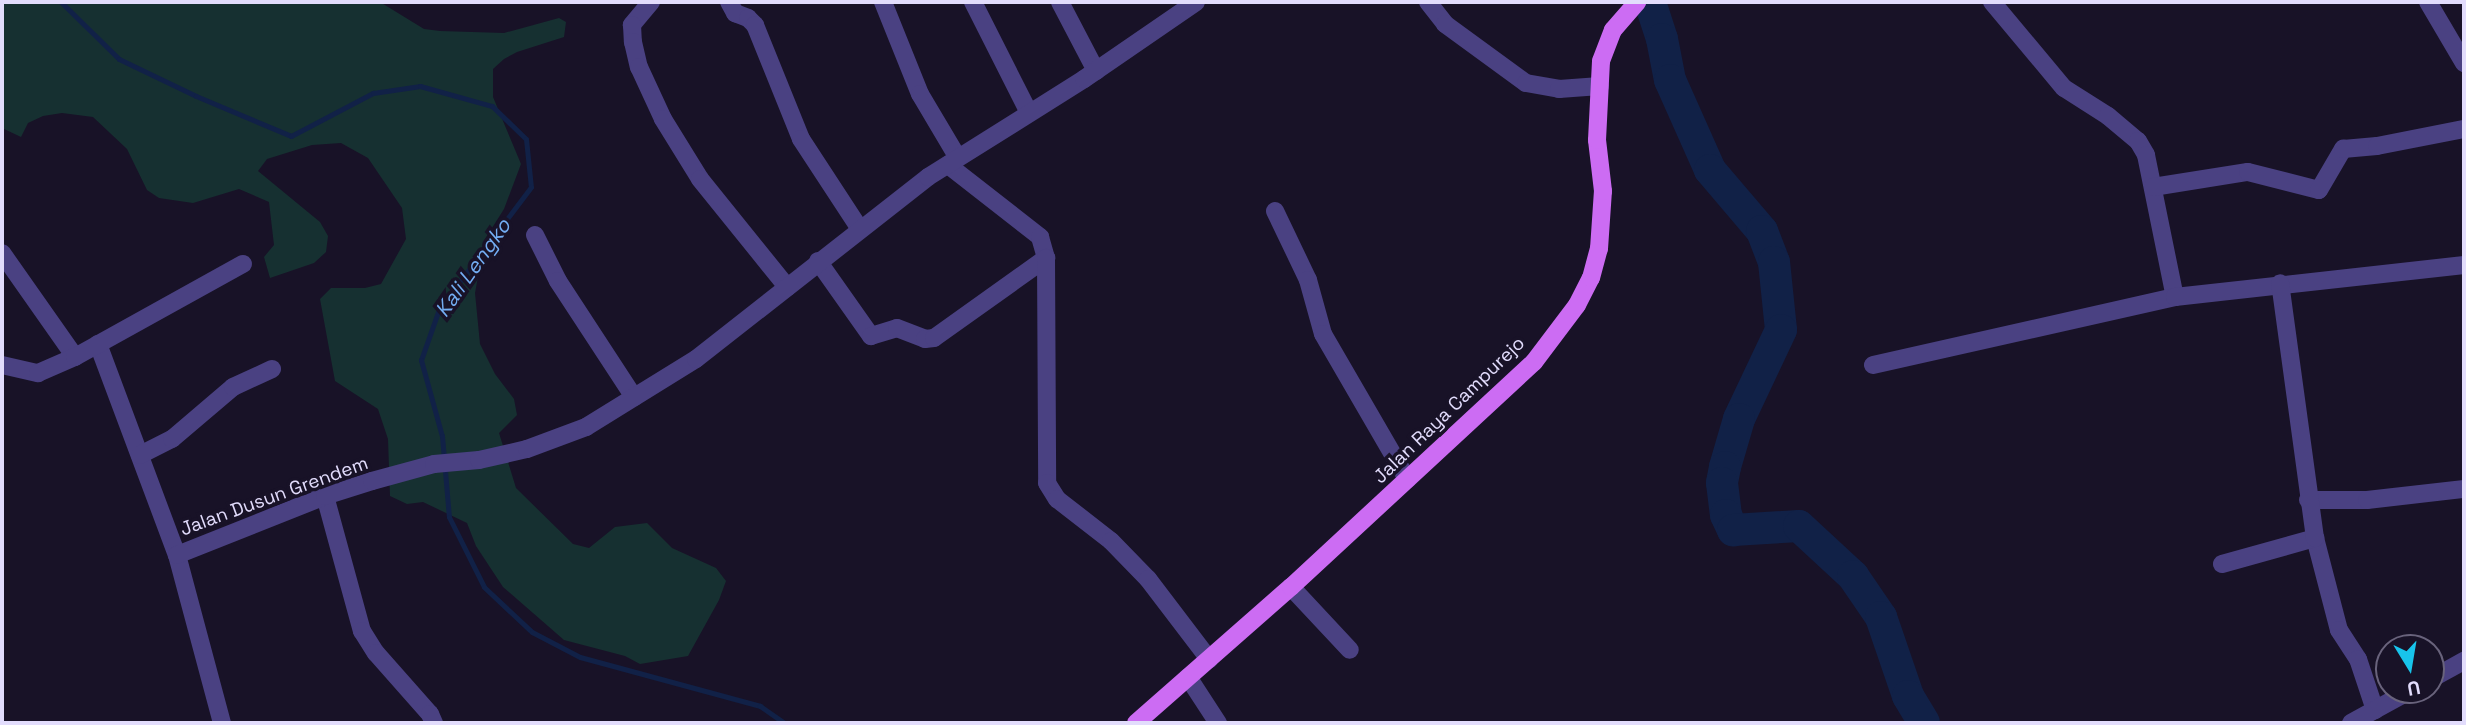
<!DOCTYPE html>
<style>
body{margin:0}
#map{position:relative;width:2466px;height:725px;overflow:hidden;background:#181227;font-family:"Space Grotesk",sans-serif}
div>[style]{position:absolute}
.green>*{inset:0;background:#163031}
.stream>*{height:5px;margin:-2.5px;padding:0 2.5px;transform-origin:2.5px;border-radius:2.5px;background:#112147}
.river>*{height:32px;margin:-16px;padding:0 16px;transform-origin:16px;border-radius:16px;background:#112147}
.street>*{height:18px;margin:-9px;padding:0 9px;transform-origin:9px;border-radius:9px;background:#4a4182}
.primary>*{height:18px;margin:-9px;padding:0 9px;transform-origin:9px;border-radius:9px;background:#cc6cf3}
span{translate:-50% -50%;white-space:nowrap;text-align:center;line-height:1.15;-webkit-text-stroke:7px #181227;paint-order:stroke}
.street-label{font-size:19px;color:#e2dcfc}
.water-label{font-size:21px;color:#73adf3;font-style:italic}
.frame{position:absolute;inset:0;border:4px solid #e2dcfc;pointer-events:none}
.north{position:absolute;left:2375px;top:634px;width:70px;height:70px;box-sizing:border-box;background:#181227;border:2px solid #69637c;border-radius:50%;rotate:169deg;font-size:19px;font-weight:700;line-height:28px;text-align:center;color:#e2dcfc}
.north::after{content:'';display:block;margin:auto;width:24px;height:32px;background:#18c4eb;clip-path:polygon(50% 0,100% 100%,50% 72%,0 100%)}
</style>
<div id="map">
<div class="green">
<div style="clip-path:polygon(2px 2px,380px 2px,424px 29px,440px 31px,504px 33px,559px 18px,566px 22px,564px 37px,517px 52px,504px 59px,493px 69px,493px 97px,521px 164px,504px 209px,485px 239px,475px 293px,480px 344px,495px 374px,514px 399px,517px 415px,499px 433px,516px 488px,573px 544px,589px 548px,615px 527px,647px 523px,672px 548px,716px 568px,726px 581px,719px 600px,688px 656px,640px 664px,625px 656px,564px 640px,503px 587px,476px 546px,467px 523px,423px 502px,407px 504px,390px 496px,388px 439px,378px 409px,335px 381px,320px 299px,331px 288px,365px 288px,381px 284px,406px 239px,402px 208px,368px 158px,341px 143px,312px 145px,267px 159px,258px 171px,320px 222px,328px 236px,326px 252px,314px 263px,270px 278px,264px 257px,274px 245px,269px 202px,239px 189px,193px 203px,159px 198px,147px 190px,127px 149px,93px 117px,62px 113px,43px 116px,28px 123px,21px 137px,2px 128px)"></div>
</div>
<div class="stream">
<div style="left:61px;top:2px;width:81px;rotate:44.5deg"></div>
<div style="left:119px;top:59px;width:85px;rotate:25.7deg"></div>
<div style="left:196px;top:96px;width:103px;rotate:22.8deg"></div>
<div style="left:291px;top:136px;width:93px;rotate:-27.7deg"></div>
<div style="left:373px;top:93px;width:48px;rotate:-8.5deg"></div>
<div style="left:420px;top:86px;width:75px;rotate:15.5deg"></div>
<div style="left:492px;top:106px;width:47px;rotate:44.1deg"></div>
<div style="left:526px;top:139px;width:48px;rotate:84.1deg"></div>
<div style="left:531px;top:187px;width:153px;rotate:127deg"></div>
<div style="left:439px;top:309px;width:54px;rotate:109.4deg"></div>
<div style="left:421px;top:360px;width:79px;rotate:74.6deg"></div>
<div style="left:442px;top:436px;width:81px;rotate:85.1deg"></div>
<div style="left:449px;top:517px;width:78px;rotate:63.4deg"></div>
<div style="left:484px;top:587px;width:66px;rotate:43.2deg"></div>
<div style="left:532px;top:632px;width:54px;rotate:27.5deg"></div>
<div style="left:580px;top:657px;width:187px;rotate:15.2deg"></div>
<div style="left:760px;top:706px;width:29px;rotate:35deg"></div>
</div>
<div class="river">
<div style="left:1650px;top:2px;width:39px;rotate:72deg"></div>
<div style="left:1662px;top:39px;width:42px;rotate:79deg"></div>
<div style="left:1670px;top:80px;width:98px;rotate:66deg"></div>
<div style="left:1710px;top:170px;width:80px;rotate:49.6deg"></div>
<div style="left:1762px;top:231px;width:33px;rotate:69deg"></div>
<div style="left:1774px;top:262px;width:68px;rotate:84.1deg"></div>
<div style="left:1781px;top:330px;width:98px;rotate:115.3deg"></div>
<div style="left:1739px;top:419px;width:50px;rotate:106.3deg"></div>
<div style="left:1725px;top:467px;width:16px;rotate:101deg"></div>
<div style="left:1722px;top:483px;width:32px;rotate:83deg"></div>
<div style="left:1726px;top:515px;width:17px;rotate:65deg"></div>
<div style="left:1733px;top:530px;width:66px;rotate:-3.5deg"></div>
<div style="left:1799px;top:526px;width:74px;rotate:42.8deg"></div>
<div style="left:1853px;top:576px;width:50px;rotate:55.7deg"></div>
<div style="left:1881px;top:617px;width:83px;rotate:71.1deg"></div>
<div style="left:1908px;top:696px;width:31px;rotate:59deg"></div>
</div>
<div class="street">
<div style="left:651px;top:2px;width:30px;rotate:130deg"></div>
<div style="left:632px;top:25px;width:17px;rotate:87deg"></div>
<div style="left:633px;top:42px;width:26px;rotate:77deg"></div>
<div style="left:639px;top:67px;width:57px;rotate:65.2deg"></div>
<div style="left:663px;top:119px;width:70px;rotate:58.3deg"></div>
<div style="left:700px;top:179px;width:139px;rotate:51.1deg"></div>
<div style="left:729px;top:2px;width:13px;rotate:61deg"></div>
<div style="left:735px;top:13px;width:14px;rotate:21deg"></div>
<div style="left:748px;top:18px;width:10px;rotate:45deg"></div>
<div style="left:755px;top:25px;width:123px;rotate:68deg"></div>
<div style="left:801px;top:139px;width:108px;rotate:56.8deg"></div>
<div style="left:883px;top:2px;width:99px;rotate:68.1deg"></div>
<div style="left:920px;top:94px;width:74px;rotate:59.3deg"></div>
<div style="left:973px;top:2px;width:124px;rotate:63.2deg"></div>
<div style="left:1060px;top:2px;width:78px;rotate:62.4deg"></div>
<div style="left:1428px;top:2px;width:28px;rotate:52deg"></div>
<div style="left:1445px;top:24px;width:100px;rotate:36.1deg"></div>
<div style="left:1526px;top:83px;width:34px;rotate:10deg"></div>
<div style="left:1559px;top:89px;width:41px;rotate:-4.2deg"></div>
<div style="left:1992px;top:2px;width:112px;rotate:50.1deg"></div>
<div style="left:2064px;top:88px;width:52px;rotate:32.5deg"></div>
<div style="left:2108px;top:116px;width:39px;rotate:40deg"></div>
<div style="left:2138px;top:141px;width:16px;rotate:60deg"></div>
<div style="left:2146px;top:155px;width:145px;rotate:78.5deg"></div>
<div style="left:2428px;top:2px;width:71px;rotate:59.5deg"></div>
<div style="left:948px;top:165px;width:117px;rotate:38deg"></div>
<div style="left:1040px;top:237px;width:22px;rotate:74deg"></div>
<div style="left:2153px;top:187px;width:96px;rotate:-9deg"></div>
<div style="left:2248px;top:172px;width:73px;rotate:14.2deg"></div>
<div style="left:2319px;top:190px;width:48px;rotate:-59.7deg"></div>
<div style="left:2343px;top:149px;width:34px;rotate:-5deg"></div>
<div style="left:2377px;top:146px;width:89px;rotate:-11.1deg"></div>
<div style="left:1275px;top:211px;width:76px;rotate:64.4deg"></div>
<div style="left:1308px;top:280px;width:56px;rotate:74.5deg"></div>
<div style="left:1323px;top:334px;width:168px;rotate:59.9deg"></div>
<div style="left:535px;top:235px;width:51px;rotate:63.4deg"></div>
<div style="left:558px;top:281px;width:139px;rotate:56.8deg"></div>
<div style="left:2px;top:253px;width:127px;rotate:54.9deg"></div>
<div style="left:818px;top:261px;width:92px;rotate:54.8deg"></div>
<div style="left:871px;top:336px;width:27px;rotate:-17deg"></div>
<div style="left:897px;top:328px;width:30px;rotate:21deg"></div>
<div style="left:925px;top:339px;width:9px;rotate:-6deg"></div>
<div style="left:934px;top:338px;width:138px;rotate:-35.5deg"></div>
<div style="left:1046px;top:258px;width:225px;rotate:89.7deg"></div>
<div style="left:1047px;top:483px;width:19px;rotate:58deg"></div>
<div style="left:1057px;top:499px;width:68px;rotate:37.9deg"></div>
<div style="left:1111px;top:541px;width:53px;rotate:45.8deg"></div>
<div style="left:1148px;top:579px;width:101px;rotate:52.7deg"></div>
<div style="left:98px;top:344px;width:225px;rotate:69.5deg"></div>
<div style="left:2px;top:365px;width:37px;rotate:13deg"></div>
<div style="left:38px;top:373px;width:40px;rotate:-23.4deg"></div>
<div style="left:75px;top:357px;width:192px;rotate:-29deg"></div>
<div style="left:1873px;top:365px;width:310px;rotate:-12.7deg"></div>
<div style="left:2175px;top:297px;width:291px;rotate:-6.3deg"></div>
<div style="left:140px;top:455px;width:36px;rotate:-27deg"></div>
<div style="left:172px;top:439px;width:80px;rotate:-40.4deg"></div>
<div style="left:233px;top:387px;width:43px;rotate:-24.8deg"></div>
<div style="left:325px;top:496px;width:140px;rotate:74.7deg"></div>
<div style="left:362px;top:631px;width:26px;rotate:58deg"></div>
<div style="left:376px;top:653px;width:81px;rotate:48.5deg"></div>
<div style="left:430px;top:714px;width:10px;rotate:66deg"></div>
<div style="left:2308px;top:500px;width:59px"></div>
<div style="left:2367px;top:500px;width:98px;rotate:-6.5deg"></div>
<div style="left:2315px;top:538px;width:95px;rotate:75.4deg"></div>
<div style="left:2339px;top:630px;width:35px;rotate:57deg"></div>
<div style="left:2358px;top:659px;width:54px;rotate:71.6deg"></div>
<div style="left:2222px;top:564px;width:97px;rotate:-15.6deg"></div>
<div style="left:2315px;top:538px;width:257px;rotate:-97.8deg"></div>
<div style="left:1291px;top:587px;width:86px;rotate:46.9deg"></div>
<div style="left:1188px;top:677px;width:55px;rotate:56.9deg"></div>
<div style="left:2431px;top:679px;width:38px;rotate:-29deg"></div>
<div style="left:222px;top:723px;width:174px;rotate:-105deg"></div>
<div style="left:177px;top:555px;width:159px;rotate:-21.7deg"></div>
<div style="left:325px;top:496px;width:49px;rotate:-17.7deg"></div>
<div style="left:372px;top:481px;width:64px;rotate:-15.3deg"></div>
<div style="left:434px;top:464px;width:45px;rotate:-5.1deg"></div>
<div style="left:479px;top:460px;width:49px;rotate:-12.9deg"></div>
<div style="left:527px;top:449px;width:63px;rotate:-20.4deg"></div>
<div style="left:586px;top:427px;width:129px;rotate:-31.7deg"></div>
<div style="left:696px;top:359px;width:295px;rotate:-38.1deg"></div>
<div style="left:928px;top:177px;width:184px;rotate:-32.1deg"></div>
<div style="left:1084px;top:79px;width:136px;rotate:-34.5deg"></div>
<div style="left:2351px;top:723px;width:68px;rotate:-28.8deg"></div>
</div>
<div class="primary">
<div style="left:1136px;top:723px;width:206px;rotate:-41.3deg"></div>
<div style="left:1291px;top:587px;width:331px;rotate:-42.8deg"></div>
<div style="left:1534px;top:362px;width:71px;rotate:-53deg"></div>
<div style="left:1577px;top:305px;width:30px;rotate:-63deg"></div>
<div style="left:1591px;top:278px;width:30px;rotate:-75deg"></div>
<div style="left:1599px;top:249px;width:58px;rotate:-86.1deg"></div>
<div style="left:1603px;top:191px;width:51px;rotate:-96.7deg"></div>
<div style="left:1597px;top:140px;width:79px;rotate:-87.1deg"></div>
<div style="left:1601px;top:61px;width:33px;rotate:-69deg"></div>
<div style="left:1613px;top:30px;width:37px;rotate:-49deg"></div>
</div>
<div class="street-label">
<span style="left:1449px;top:410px;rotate:-44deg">Jalan Raya Campurejo</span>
<span style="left:274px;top:496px;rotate:-20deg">Jalan Dusun Grendem</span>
</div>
<div class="water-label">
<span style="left:473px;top:268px;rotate:-55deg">Kali Lengko</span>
</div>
<div class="frame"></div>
<div class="north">U</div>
</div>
